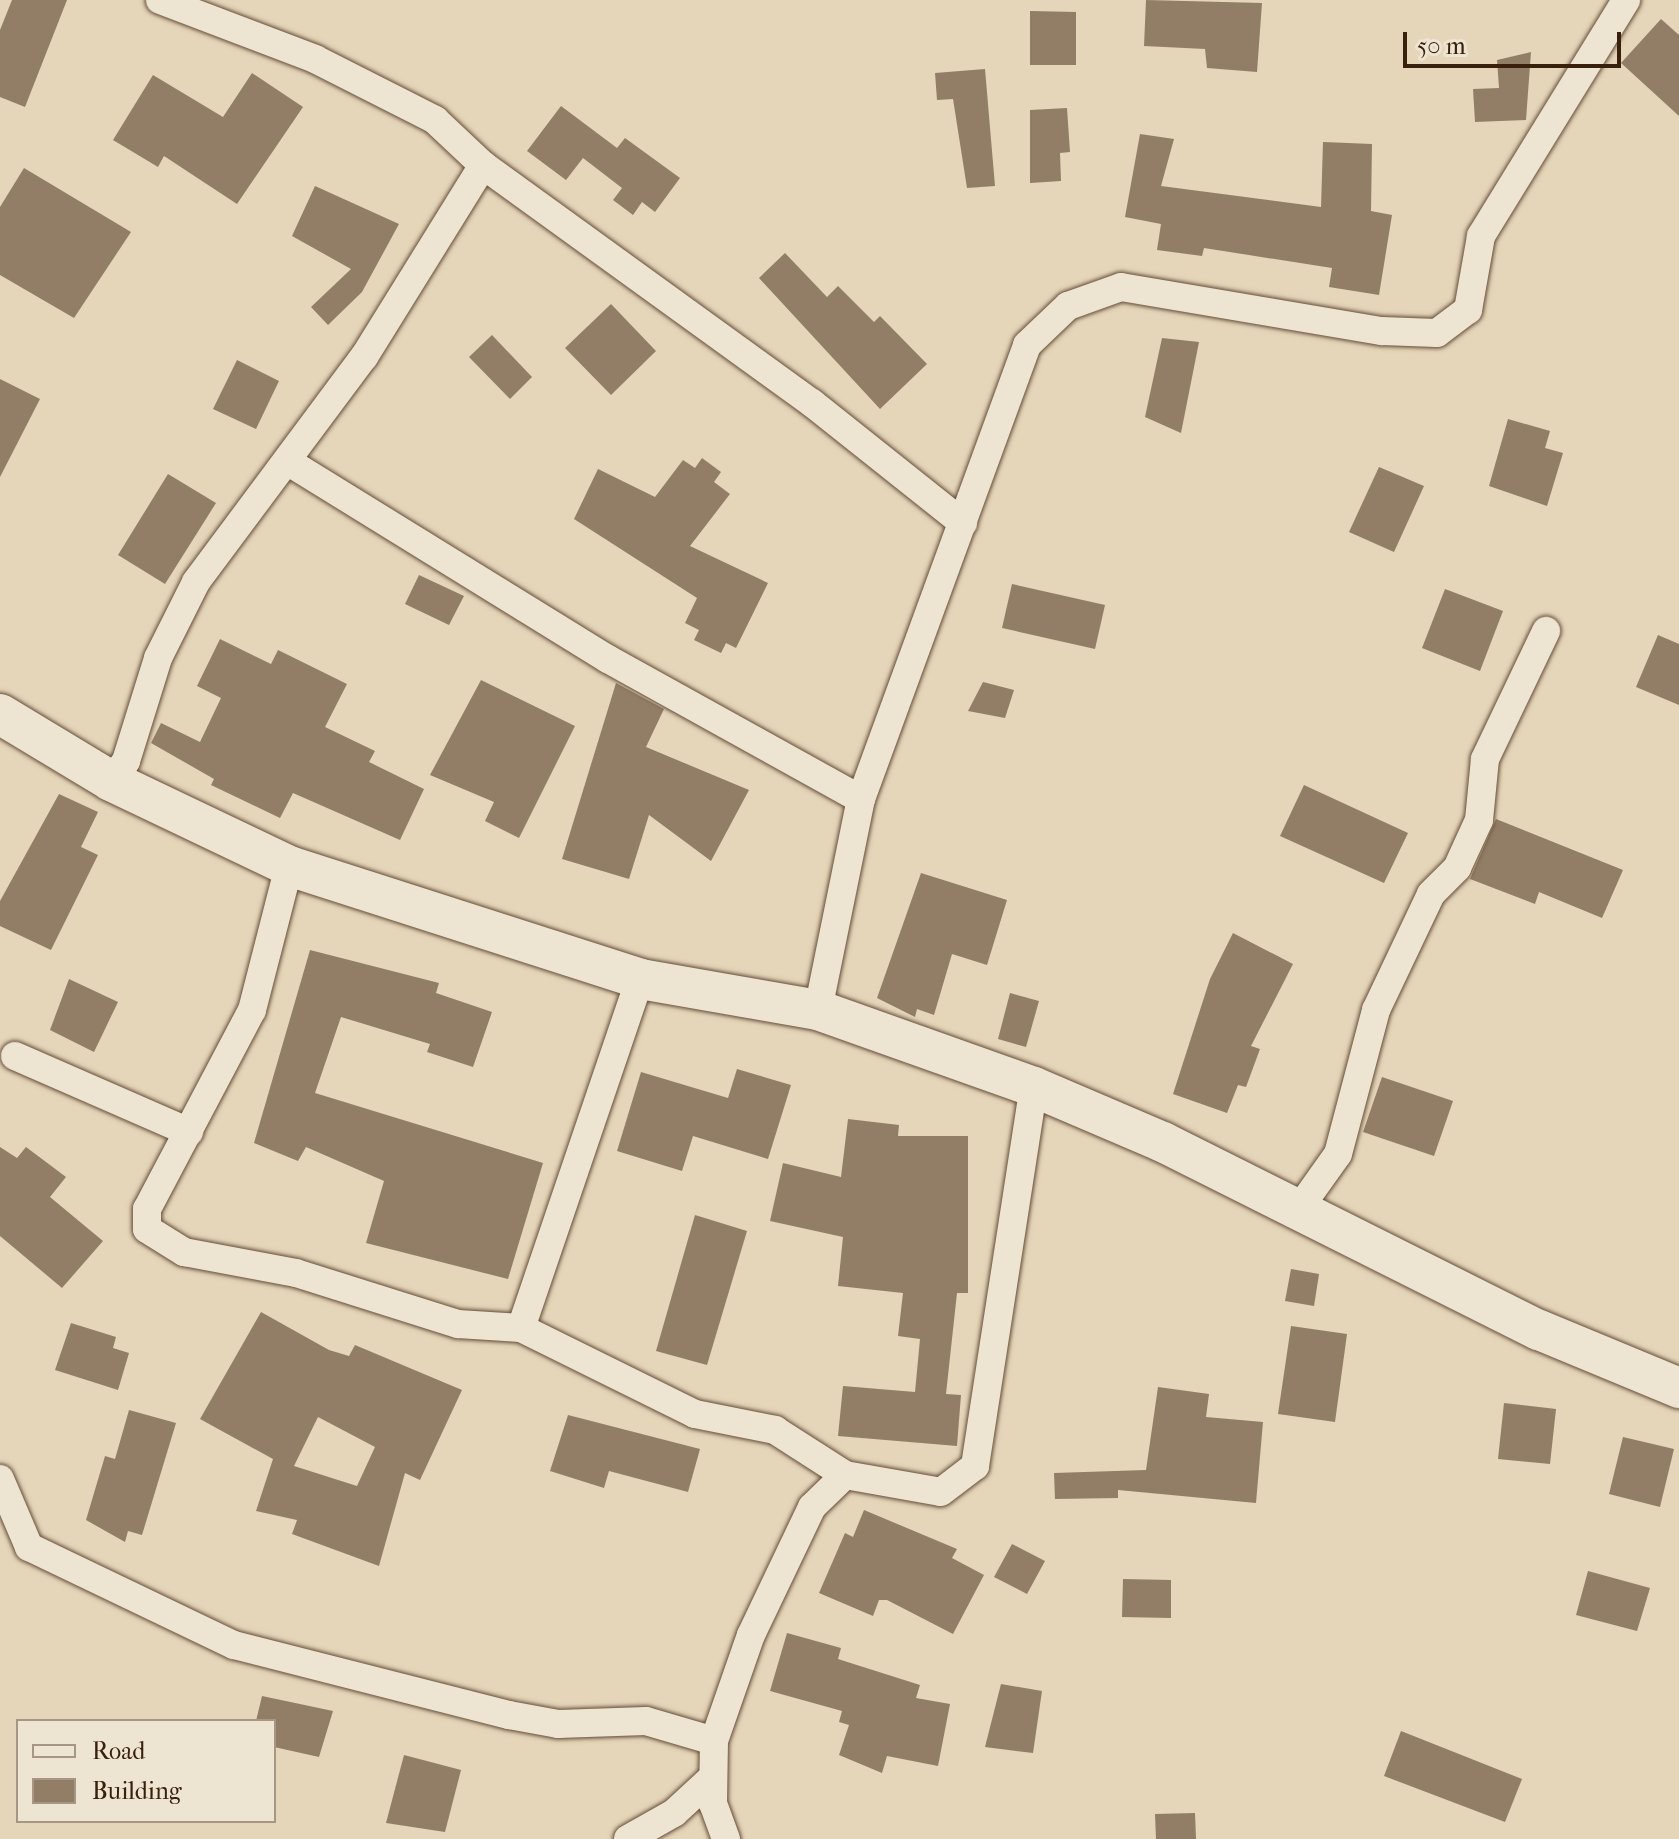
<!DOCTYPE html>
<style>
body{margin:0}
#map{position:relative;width:1679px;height:1839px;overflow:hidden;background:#e5d5b9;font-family:"IM FELL French Canon",serif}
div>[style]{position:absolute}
.building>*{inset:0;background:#927e66}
.roads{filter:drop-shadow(0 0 2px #644d37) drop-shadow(0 0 2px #644d37)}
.street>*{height:28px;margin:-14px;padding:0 14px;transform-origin:14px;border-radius:14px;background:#eee4d2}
.secondary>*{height:40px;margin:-20px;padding:0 20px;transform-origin:20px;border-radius:20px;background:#eee4d2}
span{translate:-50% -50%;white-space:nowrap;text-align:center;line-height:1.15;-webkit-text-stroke:8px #eee4d2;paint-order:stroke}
.legend{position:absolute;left:16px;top:1719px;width:260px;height:104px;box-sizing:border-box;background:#eee4d2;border:2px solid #a69683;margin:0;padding:10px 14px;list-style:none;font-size:24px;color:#39200c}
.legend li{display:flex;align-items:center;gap:16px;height:40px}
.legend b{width:40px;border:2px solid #a69683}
.scale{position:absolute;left:1403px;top:32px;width:218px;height:36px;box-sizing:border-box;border:4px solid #39200c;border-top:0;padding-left:10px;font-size:24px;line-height:28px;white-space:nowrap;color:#39200c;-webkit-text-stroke:6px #eee4d2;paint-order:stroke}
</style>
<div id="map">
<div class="building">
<div style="clip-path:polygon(12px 0,67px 0,25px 107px,0 97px,0 30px)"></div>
<div style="clip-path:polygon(1146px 0,1262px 3px,1257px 72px,1207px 68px,1205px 49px,1144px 46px)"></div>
<div style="clip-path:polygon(1030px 11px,1076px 12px,1076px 65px,1030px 65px)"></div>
<div style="clip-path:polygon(1661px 19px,1679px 35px,1679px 116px,1621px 63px)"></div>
<div style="clip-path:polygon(1531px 52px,1526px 120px,1475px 122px,1473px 89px,1499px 88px,1497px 60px)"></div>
<div style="clip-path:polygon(985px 69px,995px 186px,967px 188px,953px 99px,937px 100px,935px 73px)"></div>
<div style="clip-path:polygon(252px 73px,303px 107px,237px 204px,164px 156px,158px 167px,113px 140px,153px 75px,223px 117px)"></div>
<div style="clip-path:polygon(561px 106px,617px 148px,625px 138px,680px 178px,655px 212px,642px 202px,633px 215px,613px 200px,622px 188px,583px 158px,566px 180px,527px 151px)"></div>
<div style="clip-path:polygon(1067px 108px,1070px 152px,1060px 153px,1061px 181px,1030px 183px,1030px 110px)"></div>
<div style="clip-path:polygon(1140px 134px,1174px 139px,1161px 186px,1321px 207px,1323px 142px,1372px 144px,1371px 211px,1392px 215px,1379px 295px,1329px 287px,1332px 268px,1204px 248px,1202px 256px,1157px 250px,1161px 224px,1125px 217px)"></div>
<div style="clip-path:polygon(24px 168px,131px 232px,74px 318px,0 275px,0 207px)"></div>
<div style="clip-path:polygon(315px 186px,399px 224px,362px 292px,328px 325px,311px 307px,351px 269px,292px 236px)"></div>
<div style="clip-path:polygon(785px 253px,827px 297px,838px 286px,874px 322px,880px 316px,927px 364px,880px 409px,759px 278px)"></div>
<div style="clip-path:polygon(611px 304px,656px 351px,611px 395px,565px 348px)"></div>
<div style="clip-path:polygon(492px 335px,532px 377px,510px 399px,469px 357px)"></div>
<div style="clip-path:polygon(1162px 338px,1199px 342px,1181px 433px,1145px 417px)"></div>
<div style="clip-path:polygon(237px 360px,279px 381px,256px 429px,213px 409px)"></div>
<div style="clip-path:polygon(0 379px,40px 399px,0 477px)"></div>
<div style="clip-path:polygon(1508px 419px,1550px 431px,1545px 448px,1563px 453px,1547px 506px,1489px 486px)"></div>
<div style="clip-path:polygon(702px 458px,721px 472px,714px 482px,730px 494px,690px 546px,768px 583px,736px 648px,726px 643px,721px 653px,694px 640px,699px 630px,685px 623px,697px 598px,574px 519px,598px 469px,655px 497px,683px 460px,695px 468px)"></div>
<div style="clip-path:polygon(1379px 467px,1424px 486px,1394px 552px,1349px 532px)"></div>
<div style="clip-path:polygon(168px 474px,216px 503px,165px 584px,118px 555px)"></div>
<div style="clip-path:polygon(419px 575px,464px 596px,449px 625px,405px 604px)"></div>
<div style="clip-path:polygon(1012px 584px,1105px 605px,1095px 649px,1002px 628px)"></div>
<div style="clip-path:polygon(1445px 589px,1503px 611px,1480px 671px,1422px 648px)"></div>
<div style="clip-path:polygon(1658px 635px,1679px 644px,1679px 705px,1636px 687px)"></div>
<div style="clip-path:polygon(220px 639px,271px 664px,278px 650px,347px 684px,325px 727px,375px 751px,369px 762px,424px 789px,400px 840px,293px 793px,280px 818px,211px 785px,214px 779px,151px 743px,161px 723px,200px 742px,221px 698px,197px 686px)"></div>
<div style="clip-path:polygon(481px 680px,575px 726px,519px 838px,485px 821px,494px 802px,430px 775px)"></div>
<div style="clip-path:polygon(983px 682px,1014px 690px,1005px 718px,968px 711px)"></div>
<div style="clip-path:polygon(616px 683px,664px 709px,646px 747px,749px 790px,711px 861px,649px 815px,629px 879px,562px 859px)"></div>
<div style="clip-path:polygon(1304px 785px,1408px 833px,1384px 883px,1280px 836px)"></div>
<div style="clip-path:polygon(59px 794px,98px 812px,81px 847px,98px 855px,51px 950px,0 926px,0 901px)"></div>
<div style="clip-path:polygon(1496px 819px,1623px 870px,1602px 918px,1539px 892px,1535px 904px,1470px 879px)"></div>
<div style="clip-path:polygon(921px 873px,1007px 900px,987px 965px,952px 954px,934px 1015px,917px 1009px,915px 1017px,877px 998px)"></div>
<div style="clip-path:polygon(1233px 933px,1293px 964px,1251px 1046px,1260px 1049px,1246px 1087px,1238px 1085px,1227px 1113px,1173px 1094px,1210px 979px)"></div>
<div style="clip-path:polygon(310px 950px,439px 983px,436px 993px,492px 1012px,473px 1067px,427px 1052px,430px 1044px,341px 1017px,315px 1093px,543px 1163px,508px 1279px,366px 1243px,384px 1181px,306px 1147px,298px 1161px,254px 1143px)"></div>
<div style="clip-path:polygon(69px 979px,118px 1002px,94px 1052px,50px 1030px)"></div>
<div style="clip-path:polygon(1010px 993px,1039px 1001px,1026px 1047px,998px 1039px)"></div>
<div style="clip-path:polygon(737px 1069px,791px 1085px,768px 1159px,693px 1136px,682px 1171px,617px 1151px,641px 1072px,728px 1098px)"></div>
<div style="clip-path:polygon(1382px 1077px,1453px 1101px,1434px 1156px,1363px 1132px)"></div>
<div style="clip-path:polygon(848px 1119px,899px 1125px,898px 1136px,968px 1136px,968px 1293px,957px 1293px,946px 1394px,961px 1395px,957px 1446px,838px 1436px,843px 1386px,915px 1392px,920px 1339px,898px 1336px,903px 1293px,838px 1286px,843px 1237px,770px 1221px,783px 1163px,841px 1177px)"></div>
<div style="clip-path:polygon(0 1147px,17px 1158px,26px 1147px,66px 1177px,50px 1197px,103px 1241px,62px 1288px,0 1236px)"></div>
<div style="clip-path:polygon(695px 1215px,747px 1231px,707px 1365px,656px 1351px)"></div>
<div style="clip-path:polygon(1291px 1269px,1319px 1274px,1314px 1306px,1285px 1301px)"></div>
<div style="clip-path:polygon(evenodd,261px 1312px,329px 1350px,349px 1356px,355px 1345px,462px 1390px,420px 1480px,405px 1473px,379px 1566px,292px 1534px,297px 1520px,256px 1511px,273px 1459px,200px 1419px,261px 1312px,318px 1417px,375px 1447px,357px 1486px,294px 1466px,318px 1417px)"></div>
<div style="clip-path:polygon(71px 1323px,116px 1337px,113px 1348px,129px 1353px,118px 1390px,55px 1370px)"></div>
<div style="clip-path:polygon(1291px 1326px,1347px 1334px,1335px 1422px,1278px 1414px)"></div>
<div style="clip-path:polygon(1158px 1387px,1209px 1394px,1206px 1417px,1263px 1422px,1256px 1503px,1118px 1490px,1118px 1498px,1055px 1499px,1054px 1473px,1146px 1470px)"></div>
<div style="clip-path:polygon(1504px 1403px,1556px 1409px,1550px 1464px,1498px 1459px)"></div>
<div style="clip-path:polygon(129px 1410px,176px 1423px,142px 1535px,128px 1531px,125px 1542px,86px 1520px,105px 1456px,115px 1459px)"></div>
<div style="clip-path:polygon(568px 1415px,700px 1449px,688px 1492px,609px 1471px,604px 1488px,550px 1471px)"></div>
<div style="clip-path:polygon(1623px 1437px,1674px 1449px,1660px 1507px,1609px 1494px)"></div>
<div style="clip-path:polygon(864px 1510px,957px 1549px,952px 1558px,984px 1575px,953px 1634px,887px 1600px,879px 1600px,873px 1616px,819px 1593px,845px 1533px,853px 1537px)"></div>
<div style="clip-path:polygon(1012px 1544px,1045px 1561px,1027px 1594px,994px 1577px)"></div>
<div style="clip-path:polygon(1588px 1571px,1650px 1588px,1637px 1631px,1576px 1615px)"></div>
<div style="clip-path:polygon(1123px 1579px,1171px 1580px,1171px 1618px,1122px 1617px)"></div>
<div style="clip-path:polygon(787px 1633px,841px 1648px,838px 1659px,920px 1685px,916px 1698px,950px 1704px,938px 1766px,887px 1756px,882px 1773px,839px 1755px,849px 1725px,839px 1722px,842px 1711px,770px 1691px)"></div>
<div style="clip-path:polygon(1001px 1684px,1042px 1691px,1033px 1753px,985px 1747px)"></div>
<div style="clip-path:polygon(262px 1696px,333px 1711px,319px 1757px,274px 1747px,274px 1721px,256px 1721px)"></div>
<div style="clip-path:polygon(1401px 1731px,1522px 1779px,1505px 1822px,1384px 1776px)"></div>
<div style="clip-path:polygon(404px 1755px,461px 1770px,445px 1832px,386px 1823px)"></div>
<div style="clip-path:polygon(1195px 1813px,1196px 1839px,1156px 1839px,1155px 1814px)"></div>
</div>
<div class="roads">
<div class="street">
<div style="left:160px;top:0;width:166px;rotate:20.8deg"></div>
<div style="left:315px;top:59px;width:135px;rotate:26.9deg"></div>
<div style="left:435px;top:120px;width:66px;rotate:43.2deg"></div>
<div style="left:483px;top:165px;width:406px;rotate:35.9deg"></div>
<div style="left:812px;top:403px;width:193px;rotate:38.5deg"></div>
<div style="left:287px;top:461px;width:377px;rotate:31.7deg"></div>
<div style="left:608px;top:659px;width:289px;rotate:29deg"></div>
<div style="left:111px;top:781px;width:25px;rotate:-53deg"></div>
<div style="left:126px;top:761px;width:108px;rotate:-72.7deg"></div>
<div style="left:158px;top:658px;width:85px;rotate:-63.4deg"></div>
<div style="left:196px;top:582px;width:281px;rotate:-53.3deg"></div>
<div style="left:364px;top:357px;width:226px;rotate:-58.2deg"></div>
<div style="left:289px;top:866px;width:149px;rotate:104.4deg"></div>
<div style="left:252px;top:1010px;width:225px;rotate:117.8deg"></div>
<div style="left:147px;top:1209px;width:20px;rotate:90deg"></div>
<div style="left:147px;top:1229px;width:44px;rotate:31.9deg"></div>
<div style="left:184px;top:1252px;width:114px;rotate:10.6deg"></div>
<div style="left:296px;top:1273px;width:170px;rotate:17.5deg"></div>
<div style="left:458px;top:1324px;width:63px;rotate:3.6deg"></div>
<div style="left:521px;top:1328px;width:194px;rotate:26.3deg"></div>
<div style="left:695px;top:1414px;width:82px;rotate:11.3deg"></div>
<div style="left:775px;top:1430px;width:83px;rotate:32.7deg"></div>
<div style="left:818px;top:1010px;width:215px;rotate:-78.5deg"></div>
<div style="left:861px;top:799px;width:483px;rotate:-69.9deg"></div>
<div style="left:1027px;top:345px;width:57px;rotate:-43.6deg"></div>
<div style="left:1068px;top:306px;width:56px;rotate:-19.7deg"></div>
<div style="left:1121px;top:287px;width:265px;rotate:9.6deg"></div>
<div style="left:1382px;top:331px;width:55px;rotate:2.1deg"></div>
<div style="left:1437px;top:333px;width:39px;rotate:-37deg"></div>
<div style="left:1468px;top:310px;width:75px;rotate:-80deg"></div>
<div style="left:1481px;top:236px;width:277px;rotate:-58.4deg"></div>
<div style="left:15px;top:1056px;width:190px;rotate:23.6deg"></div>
<div style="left:1296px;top:1213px;width:72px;rotate:-54.6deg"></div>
<div style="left:1338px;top:1154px;width:149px;rotate:-75.2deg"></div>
<div style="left:1376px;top:1010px;width:128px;rotate:-64.6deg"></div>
<div style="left:1431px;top:894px;width:37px;rotate:-45deg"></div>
<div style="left:1457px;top:868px;width:53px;rotate:-65.4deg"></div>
<div style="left:1479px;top:820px;width:61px;rotate:-84.4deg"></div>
<div style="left:1485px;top:759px;width:142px;rotate:-64.5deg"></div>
<div style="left:521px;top:1328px;width:369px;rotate:-71.2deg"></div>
<div style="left:0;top:1479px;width:74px;rotate:66.9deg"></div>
<div style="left:29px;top:1547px;width:227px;rotate:25.6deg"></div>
<div style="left:234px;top:1645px;width:284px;rotate:14.3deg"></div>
<div style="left:509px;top:1715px;width:50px;rotate:10.4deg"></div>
<div style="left:558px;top:1724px;width:88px;rotate:-2deg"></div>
<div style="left:646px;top:1721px;width:71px;rotate:16.4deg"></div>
<div style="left:628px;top:1839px;width:53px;rotate:-29.5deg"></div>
<div style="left:674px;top:1813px;width:50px;rotate:-42.6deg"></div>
<div style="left:726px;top:1839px;width:37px;rotate:-110deg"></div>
<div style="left:713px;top:1804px;width:63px;rotate:-89.1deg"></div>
<div style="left:714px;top:1741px;width:112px;rotate:-70.8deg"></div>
<div style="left:751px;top:1635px;width:142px;rotate:-64.5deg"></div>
<div style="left:812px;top:1507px;width:46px;rotate:-44.1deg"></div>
<div style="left:845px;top:1475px;width:97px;rotate:10deg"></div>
<div style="left:941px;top:1492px;width:43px;rotate:-37.4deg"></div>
<div style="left:975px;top:1466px;width:384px;rotate:-81.2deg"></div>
</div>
<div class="secondary">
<div style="left:0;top:714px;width:130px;rotate:31.1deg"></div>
<div style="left:111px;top:781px;width:197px;rotate:25.5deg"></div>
<div style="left:289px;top:866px;width:369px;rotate:17.8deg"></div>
<div style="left:640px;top:979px;width:181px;rotate:9.9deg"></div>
<div style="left:818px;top:1010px;width:229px;rotate:19.6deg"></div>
<div style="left:1034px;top:1087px;width:140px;rotate:23.1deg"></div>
<div style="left:1163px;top:1142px;width:420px;rotate:26.6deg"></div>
<div style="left:1539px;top:1330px;width:152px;rotate:22.5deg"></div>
</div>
</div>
<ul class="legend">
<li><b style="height:10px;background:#eee4d2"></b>Road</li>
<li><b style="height:22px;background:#927e66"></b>Building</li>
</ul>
<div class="scale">50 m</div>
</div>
